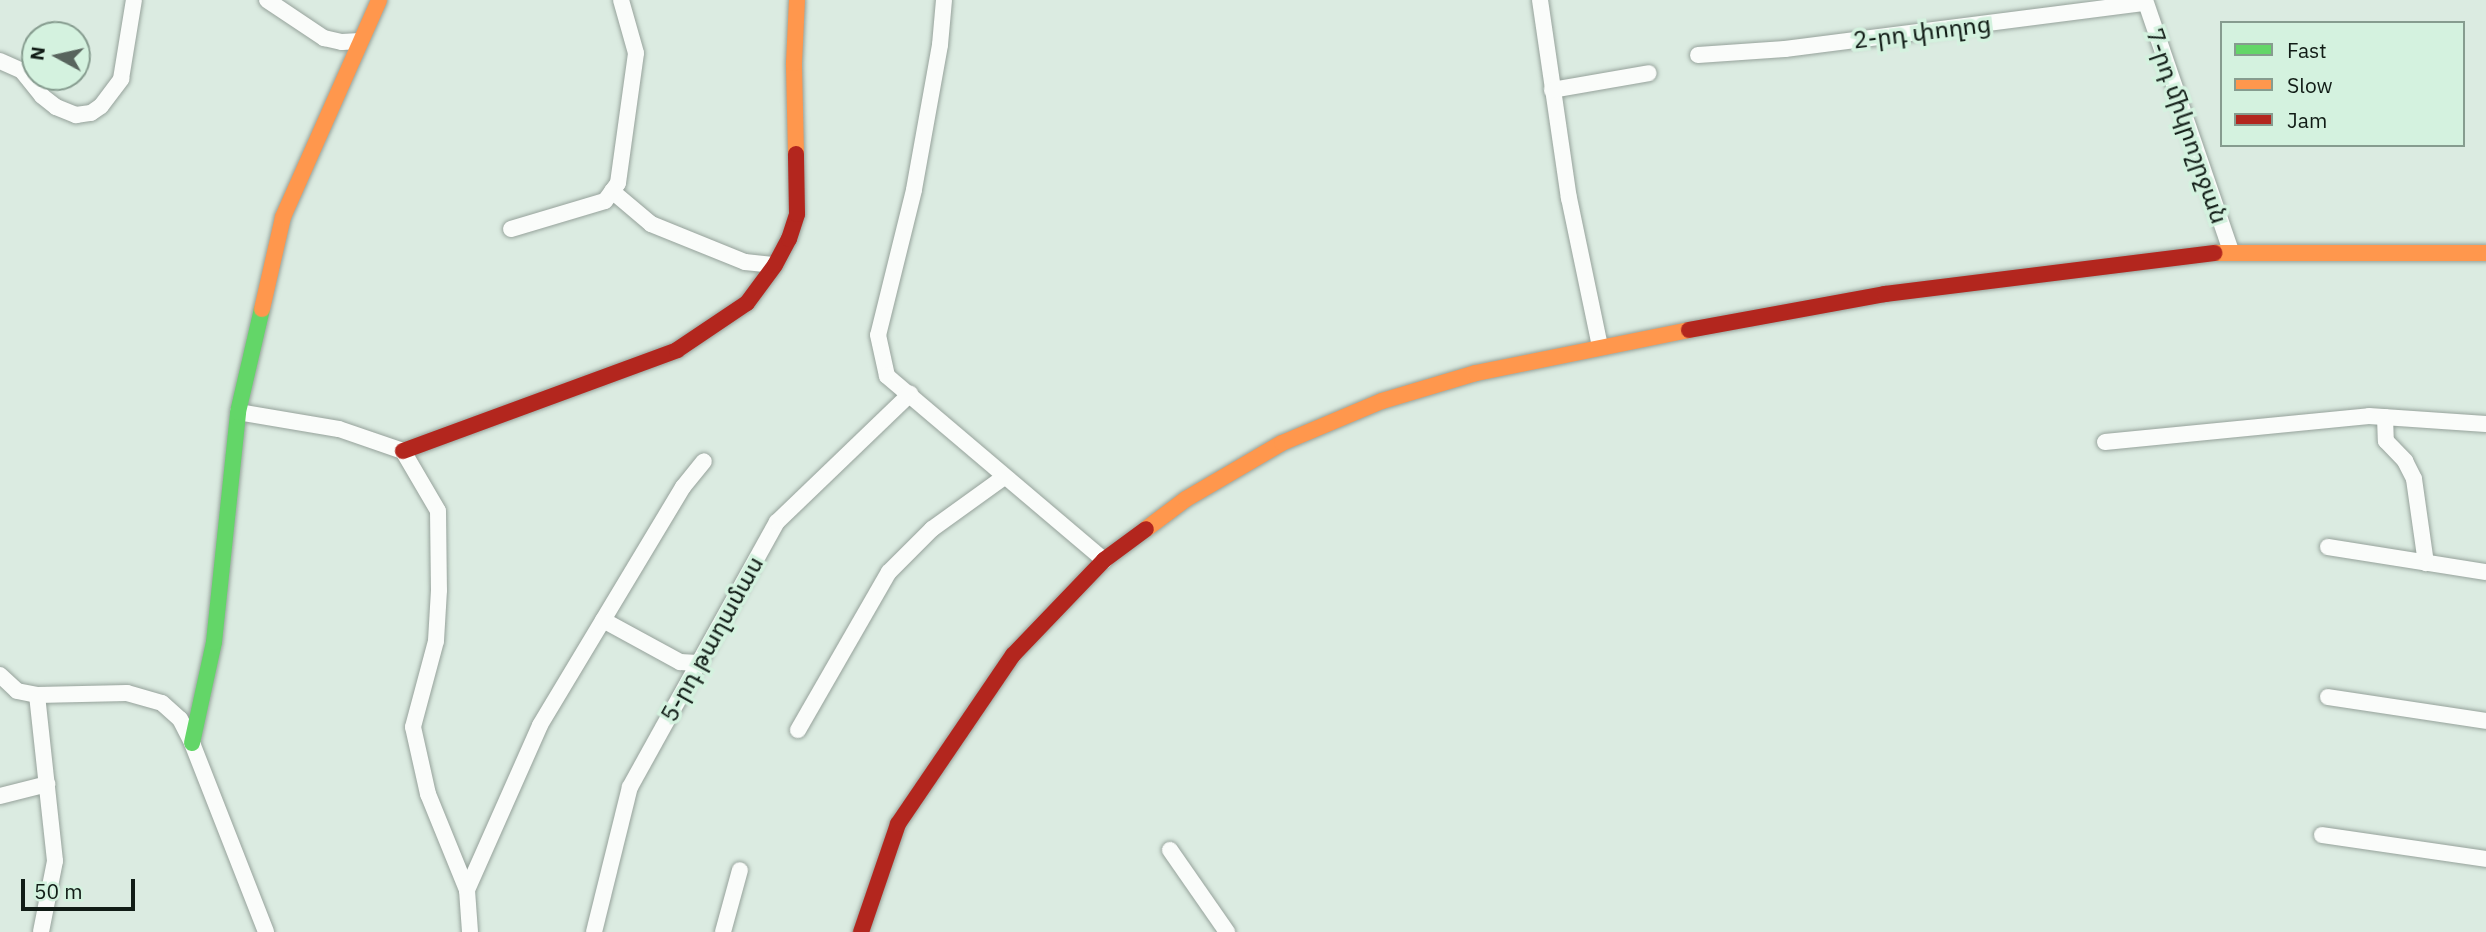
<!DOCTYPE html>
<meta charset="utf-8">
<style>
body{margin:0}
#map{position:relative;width:2486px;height:932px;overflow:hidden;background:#dbebe1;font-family:"IBM Plex Sans","Noto Sans Armenian",sans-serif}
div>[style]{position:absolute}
.roads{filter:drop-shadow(0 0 2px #96a29b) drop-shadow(0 0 2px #96a29b)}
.street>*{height:16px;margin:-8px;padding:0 8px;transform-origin:8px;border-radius:8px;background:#fafcfa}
.fast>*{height:16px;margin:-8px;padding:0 8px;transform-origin:8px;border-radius:8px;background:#63d668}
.slow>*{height:16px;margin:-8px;padding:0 8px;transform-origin:8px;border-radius:8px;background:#ff974d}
.jam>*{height:16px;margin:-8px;padding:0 8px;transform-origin:8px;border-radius:8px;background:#b3261e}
span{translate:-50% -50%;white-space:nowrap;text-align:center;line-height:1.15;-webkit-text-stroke:7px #d4f2df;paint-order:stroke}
.street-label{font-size:24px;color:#111c16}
.legend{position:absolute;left:2220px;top:21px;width:245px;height:126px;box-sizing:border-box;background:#d4f2df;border:2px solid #869c8f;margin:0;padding:9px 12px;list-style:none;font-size:21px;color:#111c16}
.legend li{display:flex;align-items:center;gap:14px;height:35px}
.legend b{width:35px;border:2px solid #869c8f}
.north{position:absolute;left:21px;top:21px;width:70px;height:70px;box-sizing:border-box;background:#d4f2df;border:2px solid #869c8f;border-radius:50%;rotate:278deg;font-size:19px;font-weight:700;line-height:28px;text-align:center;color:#111c16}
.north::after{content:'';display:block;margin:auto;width:24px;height:32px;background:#58645d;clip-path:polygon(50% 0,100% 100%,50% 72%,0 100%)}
.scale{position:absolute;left:21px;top:879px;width:114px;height:32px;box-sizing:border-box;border:4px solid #111c16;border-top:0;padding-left:9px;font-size:21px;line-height:24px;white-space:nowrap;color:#111c16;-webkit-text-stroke:5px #d4f2df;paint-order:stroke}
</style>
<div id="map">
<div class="roads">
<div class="street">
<div style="left:267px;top:0;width:69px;rotate:33.7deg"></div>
<div style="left:324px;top:38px;width:18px;rotate:13deg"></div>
<div style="left:342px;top:42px;width:18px;rotate:-3deg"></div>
<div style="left:944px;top:0;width:45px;rotate:95.1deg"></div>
<div style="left:940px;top:45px;width:147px;rotate:100.2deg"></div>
<div style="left:914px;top:190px;width:149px;rotate:103.9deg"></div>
<div style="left:878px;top:335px;width:42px;rotate:77.6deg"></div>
<div style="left:887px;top:376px;width:285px;rotate:40.3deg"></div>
<div style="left:1540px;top:0;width:200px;rotate:81.7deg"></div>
<div style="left:1569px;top:198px;width:151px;rotate:78.2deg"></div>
<div style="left:2145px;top:0;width:265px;rotate:71.1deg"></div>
<div style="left:1698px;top:55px;width:87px;rotate:-3.9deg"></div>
<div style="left:1785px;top:49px;width:363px;rotate:-7.3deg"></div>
<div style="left:0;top:61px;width:24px;rotate:24deg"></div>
<div style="left:22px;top:71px;width:32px;rotate:51deg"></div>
<div style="left:42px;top:96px;width:18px;rotate:38deg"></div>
<div style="left:56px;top:107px;width:22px;rotate:22deg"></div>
<div style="left:76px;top:115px;width:15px;rotate:-8deg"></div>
<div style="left:91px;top:113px;width:12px;rotate:-35deg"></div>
<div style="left:101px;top:106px;width:34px;rotate:-53deg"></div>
<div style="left:121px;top:79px;width:80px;rotate:-80.7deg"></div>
<div style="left:1552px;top:90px;width:98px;rotate:-9.9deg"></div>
<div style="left:612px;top:191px;width:51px;rotate:40.2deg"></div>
<div style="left:651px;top:224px;width:101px;rotate:22deg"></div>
<div style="left:745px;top:262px;width:30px;rotate:6deg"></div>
<div style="left:511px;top:229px;width:98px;rotate:-16.6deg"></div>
<div style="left:605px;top:201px;width:22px;rotate:-54deg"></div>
<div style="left:618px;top:183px;width:131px;rotate:-82.1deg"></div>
<div style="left:636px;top:53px;width:55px;rotate:-105.8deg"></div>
<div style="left:238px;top:412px;width:102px;rotate:9.6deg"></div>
<div style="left:339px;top:429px;width:68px;rotate:19deg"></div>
<div style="left:403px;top:451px;width:69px;rotate:59.7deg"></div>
<div style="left:438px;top:511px;width:79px;rotate:89.3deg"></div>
<div style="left:439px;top:590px;width:51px;rotate:93.4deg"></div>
<div style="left:436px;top:641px;width:89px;rotate:105deg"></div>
<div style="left:413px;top:727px;width:69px;rotate:77.4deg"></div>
<div style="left:428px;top:794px;width:104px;rotate:67.9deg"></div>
<div style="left:467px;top:890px;width:42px;rotate:85.9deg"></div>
<div style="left:2385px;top:417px;width:24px;rotate:88deg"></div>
<div style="left:2386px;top:441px;width:28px;rotate:46deg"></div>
<div style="left:2405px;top:461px;width:20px;rotate:63deg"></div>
<div style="left:2414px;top:479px;width:85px;rotate:81.9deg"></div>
<div style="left:2105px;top:442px;width:265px;rotate:-5.6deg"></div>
<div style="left:2369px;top:416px;width:117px;rotate:3.9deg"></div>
<div style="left:2328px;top:547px;width:160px;rotate:9deg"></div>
<div style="left:603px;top:620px;width:88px;rotate:28.6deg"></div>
<div style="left:680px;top:662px;width:18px;rotate:3deg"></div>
<div style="left:0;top:675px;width:23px;rotate:43deg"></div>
<div style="left:17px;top:691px;width:20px;rotate:11deg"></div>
<div style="left:37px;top:695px;width:90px;rotate:-1.3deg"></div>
<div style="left:127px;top:693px;width:36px;rotate:16deg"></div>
<div style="left:162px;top:703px;width:24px;rotate:42deg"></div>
<div style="left:180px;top:719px;width:27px;rotate:63deg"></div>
<div style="left:192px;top:743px;width:203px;rotate:68.6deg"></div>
<div style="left:37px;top:695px;width:167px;rotate:83.8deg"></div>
<div style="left:55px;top:861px;width:72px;rotate:101.2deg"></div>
<div style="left:2328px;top:697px;width:160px;rotate:8.6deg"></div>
<div style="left:798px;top:730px;width:182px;rotate:-60.1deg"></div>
<div style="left:889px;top:572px;width:61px;rotate:-45deg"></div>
<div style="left:932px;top:529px;width:89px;rotate:-35.8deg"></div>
<div style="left:0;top:796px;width:49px;rotate:-14.3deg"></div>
<div style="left:2322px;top:835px;width:166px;rotate:8.3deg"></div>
<div style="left:1170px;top:850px;width:100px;rotate:55.2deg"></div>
<div style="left:467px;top:890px;width:180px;rotate:-66.1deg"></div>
<div style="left:540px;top:725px;width:278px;rotate:-59deg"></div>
<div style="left:683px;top:487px;width:33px;rotate:-51deg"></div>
<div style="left:594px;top:932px;width:149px;rotate:-76.1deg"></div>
<div style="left:630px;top:787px;width:303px;rotate:-61deg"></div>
<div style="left:777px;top:522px;width:185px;rotate:-43.9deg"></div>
<div style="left:723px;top:932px;width:64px;rotate:-74.7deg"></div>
</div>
<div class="fast">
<div style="left:192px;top:743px;width:103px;rotate:-77.7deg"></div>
<div style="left:214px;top:642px;width:231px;rotate:-84deg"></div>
<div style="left:238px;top:412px;width:106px;rotate:-76.9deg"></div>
</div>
<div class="slow">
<div style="left:796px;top:154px;width:91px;rotate:-91.3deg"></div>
<div style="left:794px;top:63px;width:63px;rotate:-87.3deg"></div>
<div style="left:2214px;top:253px;width:272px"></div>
<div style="left:262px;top:309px;width:94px;rotate:-77.1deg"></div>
<div style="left:283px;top:217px;width:237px;rotate:-66.1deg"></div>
<div style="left:1146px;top:529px;width:50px;rotate:-36.9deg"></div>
<div style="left:1186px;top:499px;width:111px;rotate:-30.3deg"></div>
<div style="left:1282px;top:443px;width:108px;rotate:-22.8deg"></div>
<div style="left:1382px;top:401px;width:98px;rotate:-16.6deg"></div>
<div style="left:1476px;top:373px;width:217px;rotate:-11.4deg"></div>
</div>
<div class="jam">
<div style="left:1689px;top:330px;width:199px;rotate:-10.4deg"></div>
<div style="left:1885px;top:294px;width:332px;rotate:-7.1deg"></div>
<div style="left:403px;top:451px;width:292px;rotate:-20.2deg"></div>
<div style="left:677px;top:350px;width:84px;rotate:-33.9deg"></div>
<div style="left:747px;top:303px;width:47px;rotate:-53.6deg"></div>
<div style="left:775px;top:265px;width:30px;rotate:-62deg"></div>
<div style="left:789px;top:239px;width:26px;rotate:-72deg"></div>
<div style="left:797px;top:214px;width:60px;rotate:-91deg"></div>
<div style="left:861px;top:932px;width:114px;rotate:-71.1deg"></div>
<div style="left:898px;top:824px;width:204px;rotate:-55.8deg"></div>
<div style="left:1013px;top:655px;width:132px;rotate:-46.2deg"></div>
<div style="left:1104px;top:560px;width:52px;rotate:-36.4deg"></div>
</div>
</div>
<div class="street-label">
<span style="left:1922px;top:32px;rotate:-7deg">2-րդ փողոց</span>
<span style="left:2187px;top:126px;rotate:71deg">7-րդ միկրոշրջան</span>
<span style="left:712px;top:639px;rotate:-61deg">5-րդ թաղամաս</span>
</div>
<ul class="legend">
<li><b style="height:9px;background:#63d668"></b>Fast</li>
<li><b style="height:9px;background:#ff974d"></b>Slow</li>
<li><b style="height:9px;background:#b3261e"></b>Jam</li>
</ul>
<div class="north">N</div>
<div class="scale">50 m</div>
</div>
